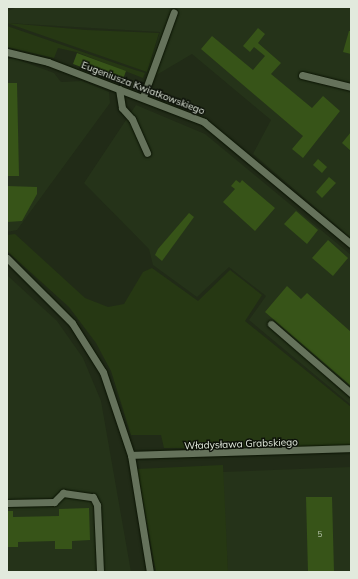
<!DOCTYPE html>
<meta charset="utf-8">
<style>
body{margin:0}
#map{position:relative;width:358px;height:579px;overflow:hidden;background:#212b17;font-family:Mulish,sans-serif}
div>[style]{position:absolute}
.built>*{inset:0;background:#253319}
.green>*{inset:0;background:#263813}
.building>*{inset:0;background:#375418}
.roads{filter:drop-shadow(0 0 1px #0a1303) drop-shadow(0 0 1px #0a1303)}
.minor>*{height:7px;margin:-3.5px;padding:0 3.5px;transform-origin:3.5px;border-radius:3.5px;background:#65725b}
span{translate:-50% -50%;white-space:nowrap;text-align:center;line-height:1.15;-webkit-text-stroke:3px #0d1209;paint-order:stroke}
.number-label{font-size:8px;color:#b7c4ac}
.number-label span{-webkit-text-stroke-width:0}
.street-label{font-size:10px;color:#e2eadd}
.frame{position:absolute;inset:0;border:8px solid #e2eadd;pointer-events:none}
</style>
<div id="map">
<div class="built">
<div style="clip-path:polygon(18px 7px,351px 7px,351px 238px,253px 154px,271px 120px,192px 54px,153px 77px,142px 91px,160px 32px,7px 23px,7px 11px)"></div>
<div style="clip-path:polygon(7px 59px,16px 59px,54px 73px,61px 82px,82px 81px,109px 92px,110px 103px,17px 230px,7px 232px)"></div>
<div style="clip-path:polygon(136px 105px,205px 134px,351px 255px,351px 405px,249px 320px,266px 296px,229px 267px,197px 297px,153px 265px,149px 249px,84px 183px)"></div>
<div style="clip-path:polygon(7px 275px,57px 321px,83px 358px,101px 401px,131px 572px,7px 572px)"></div>
<div style="clip-path:polygon(351px 467px,351px 572px,228px 572px,222px 472px)"></div>
</div>
<div class="green">
<div style="clip-path:polygon(7px 23px,86px 30px,159px 33px,147px 72px)"></div>
<div style="clip-path:polygon(7px 26px,135px 70px,145px 73px,143px 78px,76px 52px,58px 48px,54px 58px,7px 47px)"></div>
<div style="clip-path:polygon(15px 234px,85px 298px,108px 307px,124px 304px,143px 272px,152px 268px,198px 301px,230px 270px,262px 295px,245px 321px,351px 407px,351px 447px,164px 448px,161px 435px,131px 435px,111px 371px,96px 343px,69px 307px,7px 251px,7px 235px)"></div>
<div style="clip-path:polygon(223px 465px,228px 572px,156px 572px,137px 469px)"></div>
</div>
<div class="building">
<div style="clip-path:polygon(258px 28px,265px 34px,258px 43px,281px 63px,271px 74px,312px 108px,323px 96px,340px 111px,303px 158px,292px 149px,303px 136px,201px 49px,212px 36px,253px 70px,265px 56px,254px 47px,250px 52px,243px 46px)"></div>
<div style="clip-path:polygon(349px 31px,351px 31px,351px 54px,343px 52px)"></div>
<div style="clip-path:polygon(77px 53px,126px 71px,122px 82px,73px 64px)"></div>
<div style="clip-path:polygon(7px 83px,17px 83px,19px 176px,7px 176px)"></div>
<div style="clip-path:polygon(351px 132px,351px 151px,342px 143px)"></div>
<div style="clip-path:polygon(318px 159px,327px 167px,322px 173px,313px 165px)"></div>
<div style="clip-path:polygon(329px 177px,336px 183px,322px 198px,316px 192px)"></div>
<div style="clip-path:polygon(236px 180px,240px 183px,242px 180px,275px 208px,255px 231px,223px 202px,235px 189px,231px 186px)"></div>
<div style="clip-path:polygon(7px 186px,37px 187px,37px 194px,22px 221px,7px 222px)"></div>
<div style="clip-path:polygon(296px 211px,318px 230px,307px 244px,284px 224px)"></div>
<div style="clip-path:polygon(189px 213px,194px 217px,162px 261px,155px 255px,158px 249px)"></div>
<div style="clip-path:polygon(328px 240px,348px 258px,333px 276px,312px 258px)"></div>
<div style="clip-path:polygon(287px 286px,301px 299px,307px 293px,351px 332px,351px 386px,265px 312px)"></div>
<div style="clip-path:polygon(306px 497px,332px 497px,334px 572px,308px 572px)"></div>
<div style="clip-path:polygon(89px 508px,90px 540px,72px 541px,72px 549px,55px 549px,55px 541px,18px 542px,18px 547px,7px 547px,7px 511px,13px 511px,13px 517px,59px 516px,59px 509px)"></div>
</div>
<div class="roads">
<div class="minor">
<div style="left:7px;top:52px;width:42px;rotate:13.7deg"></div>
<div style="left:48px;top:62px;width:167px;rotate:21deg"></div>
<div style="left:204px;top:122px;width:191px;rotate:39.7deg"></div>
<div style="left:302px;top:75px;width:50px;rotate:13.8deg"></div>
<div style="left:119px;top:89px;width:19px;rotate:81deg"></div>
<div style="left:122px;top:108px;width:15px;rotate:48deg"></div>
<div style="left:132px;top:119px;width:37px;rotate:66deg"></div>
<div style="left:143px;top:97px;width:90px;rotate:-70deg"></div>
<div style="left:7px;top:258px;width:92px;rotate:45deg"></div>
<div style="left:72px;top:323px;width:58px;rotate:57.7deg"></div>
<div style="left:103px;top:372px;width:88px;rotate:71.4deg"></div>
<div style="left:131px;top:455px;width:119px;rotate:80.8deg"></div>
<div style="left:271px;top:324px;width:106px;rotate:40.8deg"></div>
<div style="left:131px;top:455px;width:220px;rotate:-1.8deg"></div>
<div style="left:7px;top:503px;width:47px;rotate:-1.2deg"></div>
<div style="left:54px;top:502px;width:13px;rotate:-45deg"></div>
<div style="left:63px;top:493px;width:30px;rotate:8deg"></div>
<div style="left:93px;top:497px;width:9px;rotate:63deg"></div>
<div style="left:97px;top:505px;width:67px;rotate:87.4deg"></div>
</div>
</div>
<div class="number-label">
<span style="left:320px;top:535px">5</span>
</div>
<div class="street-label">
<span style="left:143px;top:88px;rotate:21deg">Eugeniusza Kwiatkowskiego</span>
<span style="left:241px;top:444px;rotate:-2deg">Władysława Grabskiego</span>
</div>
<div class="frame"></div>
</div>
